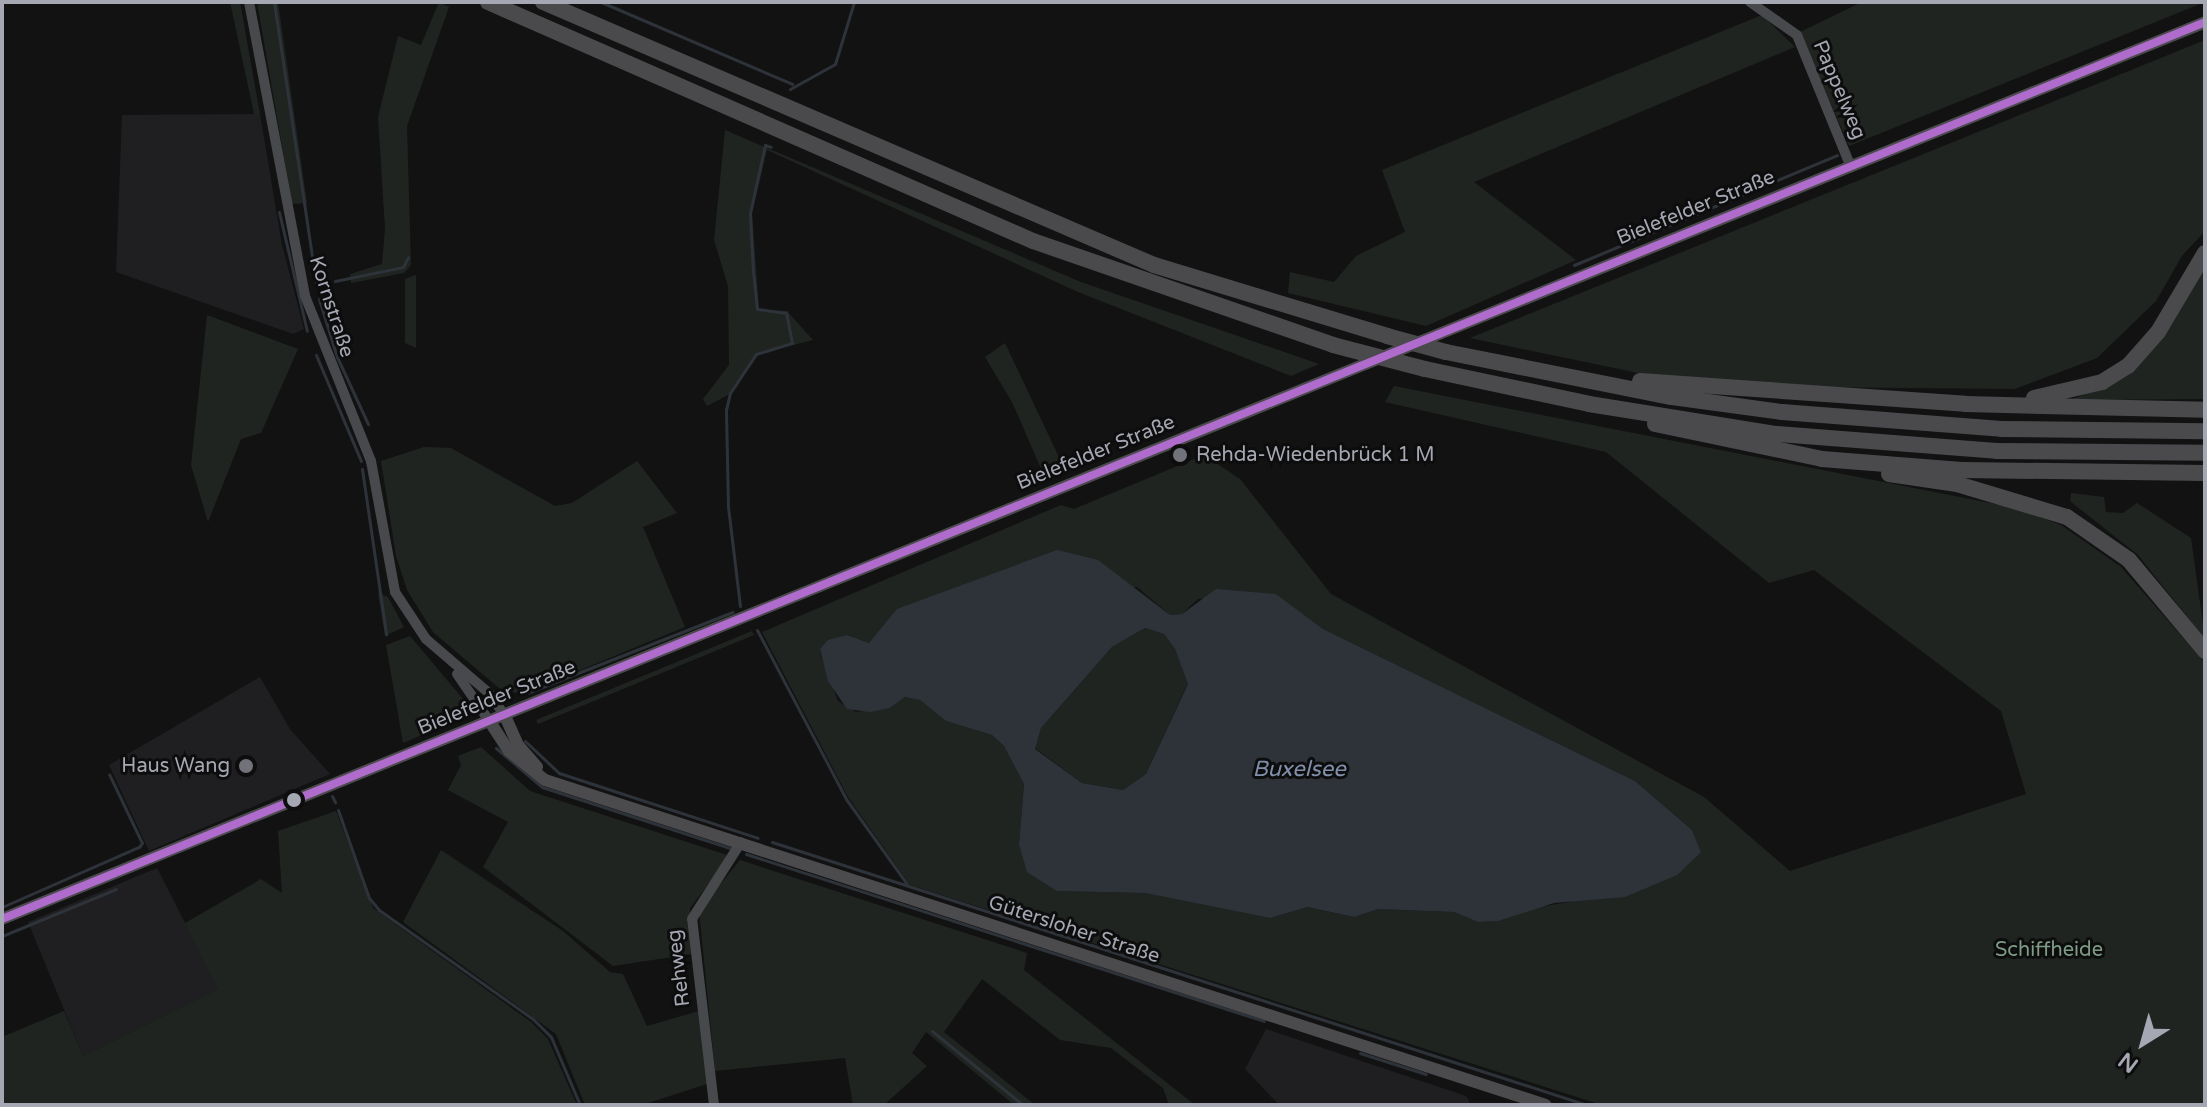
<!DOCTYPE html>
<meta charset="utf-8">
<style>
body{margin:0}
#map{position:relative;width:2207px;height:1107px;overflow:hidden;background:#121213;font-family:"Varela Round",sans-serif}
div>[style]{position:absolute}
.built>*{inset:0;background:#1f1f21}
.green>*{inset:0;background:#1f2421}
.water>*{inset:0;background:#2e333a}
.stream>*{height:3px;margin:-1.5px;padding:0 1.5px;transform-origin:1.5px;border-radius:1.5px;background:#2e333a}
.minor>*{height:10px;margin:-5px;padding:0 5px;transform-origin:5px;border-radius:5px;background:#48494c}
.major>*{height:12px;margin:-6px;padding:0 6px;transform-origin:6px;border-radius:6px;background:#4b4b4e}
.highway>*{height:16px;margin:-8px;padding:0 8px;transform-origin:8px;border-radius:8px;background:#4a4a4d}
.highway-bridge>*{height:16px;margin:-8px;padding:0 8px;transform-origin:8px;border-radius:8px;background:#4a4a4d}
.bus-1>*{height:8px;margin:-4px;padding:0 4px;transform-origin:4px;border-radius:4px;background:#b06ccc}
.dots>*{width:22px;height:22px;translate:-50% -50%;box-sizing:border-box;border:4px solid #0d0d0e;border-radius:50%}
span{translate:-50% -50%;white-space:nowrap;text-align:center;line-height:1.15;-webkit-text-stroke:6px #0d0d0e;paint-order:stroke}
.street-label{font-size:20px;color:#a5a7b2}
.poi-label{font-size:20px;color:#a5a7b2}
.left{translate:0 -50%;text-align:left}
.right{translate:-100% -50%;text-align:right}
.park-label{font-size:20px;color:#7e9b85}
.water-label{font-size:22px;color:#808fa9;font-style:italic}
.frame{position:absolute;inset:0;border:4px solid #a5a7b2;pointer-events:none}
.north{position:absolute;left:2103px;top:1003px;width:80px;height:80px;-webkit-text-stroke:6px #0d0d0e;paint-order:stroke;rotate:217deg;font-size:22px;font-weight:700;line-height:32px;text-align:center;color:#a5a7b2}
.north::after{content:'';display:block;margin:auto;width:28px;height:36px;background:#a5a7b2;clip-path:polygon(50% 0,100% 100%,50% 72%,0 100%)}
</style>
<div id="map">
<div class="built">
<div style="clip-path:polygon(260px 114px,282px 245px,304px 329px,293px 334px,116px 272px,122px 115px)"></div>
<div style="clip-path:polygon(260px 677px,290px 729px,330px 774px,149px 851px,109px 765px)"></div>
<div style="clip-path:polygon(157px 868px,219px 989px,83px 1056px,28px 922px)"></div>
<div style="clip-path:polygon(1266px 1029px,1466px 1096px,1471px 1105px,1279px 1105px,1245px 1069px)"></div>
</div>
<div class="green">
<div style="clip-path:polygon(230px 2px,240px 2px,260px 114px,254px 114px)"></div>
<div style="clip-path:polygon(257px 2px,278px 2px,307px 203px,292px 204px)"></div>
<div style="clip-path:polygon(439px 2px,449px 7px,407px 126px,411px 265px,404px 273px,351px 283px,350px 274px,382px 264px,385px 229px,378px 117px,398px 36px,421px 45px)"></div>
<div style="clip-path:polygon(1862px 2px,2205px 2px,1849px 146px,1800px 32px)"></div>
<div style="clip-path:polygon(1762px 15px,1795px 47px,1474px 182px,1576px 260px,1426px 326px,1288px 293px,1290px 272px,1334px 282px,1356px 256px,1405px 232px,1382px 170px)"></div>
<div style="clip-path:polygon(2205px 40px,2205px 231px,2182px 256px,2156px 301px,2097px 358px,2015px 389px,1807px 387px,1643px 374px,1470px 338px)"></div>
<div style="clip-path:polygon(725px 130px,1081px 282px,1319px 364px,1291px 376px,1078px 292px,767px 150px,752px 213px,759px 310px,787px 311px,813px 340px,757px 354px,732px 393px,707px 406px,703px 399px,729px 365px,728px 286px,714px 240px)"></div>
<div style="clip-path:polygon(2205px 262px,2205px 399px,2070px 400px,2103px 387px)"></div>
<div style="clip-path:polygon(416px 275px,416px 348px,405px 343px,405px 279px)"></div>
<div style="clip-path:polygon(207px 315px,298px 349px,261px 433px,241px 439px,208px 522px,191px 465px)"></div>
<div style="clip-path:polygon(1005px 343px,1066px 472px,1046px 480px,1012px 402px,985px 357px)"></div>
<div style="clip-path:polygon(evenodd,1394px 386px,2016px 508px,2061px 525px,2121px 567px,2205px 663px,2205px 1105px,1602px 1105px,910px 885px,848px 797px,762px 632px,1061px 505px,1074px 509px,1204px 455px,1240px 479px,1331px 594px,1704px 797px,1790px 871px,2026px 794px,2001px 711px,1814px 570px,1769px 583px,1606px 452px,1385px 402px,1394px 386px,1137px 587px,1170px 615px,1182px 614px,1198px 599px,1276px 594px,1323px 629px,1635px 781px,1692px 830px,1701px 852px,1587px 899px,1533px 908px,1498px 921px,1478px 922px,1454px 912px,1378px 909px,1354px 917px,1306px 907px,1270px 918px,1145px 893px,1057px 891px,1019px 844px,1024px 784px,1004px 746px,992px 735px,946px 721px,920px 700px,905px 697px,890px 708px,856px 712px,838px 701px,821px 656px,820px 649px,847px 635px,869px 643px,879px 637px,897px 609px,1137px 587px)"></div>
<div style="clip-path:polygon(424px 447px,451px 448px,555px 506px,572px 503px,637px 461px,677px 513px,643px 527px,685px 627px,522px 694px,500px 689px,433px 632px,407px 590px,396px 556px,381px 461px)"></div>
<div style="clip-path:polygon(2071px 493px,2104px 497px,2106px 512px,2123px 513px,2137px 503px,2191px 538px,2205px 639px,2138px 555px,2070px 501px)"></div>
<div style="clip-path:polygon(378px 593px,388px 597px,404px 627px,385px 636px)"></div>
<div style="clip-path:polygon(1145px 628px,1164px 634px,1175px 649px,1188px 683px,1146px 774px,1123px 790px,1082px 783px,1035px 748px,1041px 728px,1112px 647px)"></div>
<div style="clip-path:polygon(752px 631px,754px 635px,538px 724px,536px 720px)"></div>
<div style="clip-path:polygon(410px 636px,468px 705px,467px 716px,403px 743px,386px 645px)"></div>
<div style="clip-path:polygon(481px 747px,530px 791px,730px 856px,690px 908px,692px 954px,613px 966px,483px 867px,508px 822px,448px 790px,461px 765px,458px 756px)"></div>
<div style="clip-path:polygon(336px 811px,373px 908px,531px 1022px,548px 1039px,577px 1105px,2px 1105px,2px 1037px,64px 1011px,83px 1056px,218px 989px,185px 923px,261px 879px,282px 893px,278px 831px)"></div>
<div style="clip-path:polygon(441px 850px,563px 931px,610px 972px,623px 974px,647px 1026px,699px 1011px,707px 1084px,642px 1105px,585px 1105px,556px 1034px,403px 922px)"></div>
<div style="clip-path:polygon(740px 860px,1027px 953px,1024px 970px,1195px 1105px,1169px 1105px,1163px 1088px,1111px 1048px,1060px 1040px,982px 979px,944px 1032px,1035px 1105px,1014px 1105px,926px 1032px,912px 1053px,927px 1066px,884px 1105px,853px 1105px,845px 1058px,715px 1071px,699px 910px)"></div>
</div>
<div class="water">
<div style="clip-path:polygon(evenodd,1057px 550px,1098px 560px,1170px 615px,1182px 614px,1216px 589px,1276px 594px,1323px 629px,1635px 781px,1692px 830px,1701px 852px,1677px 875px,1625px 897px,1554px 903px,1498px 921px,1478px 922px,1454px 912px,1378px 909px,1354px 917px,1307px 907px,1270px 918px,1145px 893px,1057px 891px,1027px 872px,1019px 844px,1024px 784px,1004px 746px,992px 735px,946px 721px,920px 700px,905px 697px,890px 708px,870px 712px,847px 709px,828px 681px,820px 649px,828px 640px,847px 635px,869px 643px,897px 609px,1057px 550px,1145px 628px,1164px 634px,1175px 649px,1188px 684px,1146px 774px,1123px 790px,1082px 783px,1035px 749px,1041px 728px,1112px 647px,1145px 628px)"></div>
</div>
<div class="stream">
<div style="left:274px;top:2px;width:284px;rotate:81.5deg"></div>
<div style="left:601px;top:2px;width:208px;rotate:23.2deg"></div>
<div style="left:790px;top:89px;width:51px;rotate:-29.1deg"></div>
<div style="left:835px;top:64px;width:65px;rotate:-73deg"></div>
<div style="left:279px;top:212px;width:122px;rotate:76.8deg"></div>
<div style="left:1574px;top:265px;width:285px;rotate:-22.7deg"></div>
<div style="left:335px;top:281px;width:69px;rotate:-11.6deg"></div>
<div style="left:403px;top:267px;width:11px;rotate:-63deg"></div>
<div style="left:319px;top:299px;width:61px;rotate:72.8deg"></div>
<div style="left:337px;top:357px;width:74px;rotate:65.2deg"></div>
<div style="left:316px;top:355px;width:115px;rotate:67deg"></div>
<div style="left:362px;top:469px;width:167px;rotate:81.7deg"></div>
<div style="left:740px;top:606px;width:100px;rotate:-96.9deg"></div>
<div style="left:728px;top:507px;width:97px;rotate:-91.2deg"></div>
<div style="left:726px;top:410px;width:17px;rotate:-77deg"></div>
<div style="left:730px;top:393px;width:47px;rotate:-56.3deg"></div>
<div style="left:756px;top:354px;width:38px;rotate:-17deg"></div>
<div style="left:792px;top:343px;width:31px;rotate:-101deg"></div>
<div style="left:786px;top:313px;width:29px;rotate:-172deg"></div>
<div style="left:757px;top:309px;width:36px;rotate:-96deg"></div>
<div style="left:753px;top:273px;width:60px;rotate:-92.9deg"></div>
<div style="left:750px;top:213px;width:70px;rotate:-77.6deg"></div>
<div style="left:765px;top:145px;width:6px;rotate:18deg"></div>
<div style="left:757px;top:630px;width:191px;rotate:62.2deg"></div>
<div style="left:846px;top:799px;width:105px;rotate:54.3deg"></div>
<div style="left:527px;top:693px;width:221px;rotate:-21.5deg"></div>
<div style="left:525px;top:741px;width:47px;rotate:43.3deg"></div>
<div style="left:559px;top:773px;width:209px;rotate:18.1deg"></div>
<div style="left:496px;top:748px;width:60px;rotate:40.3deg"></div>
<div style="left:542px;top:787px;width:201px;rotate:18deg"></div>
<div style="left:332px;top:796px;width:7px;rotate:63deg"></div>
<div style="left:338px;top:810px;width:93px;rotate:70.6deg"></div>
<div style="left:369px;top:898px;width:16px;rotate:50deg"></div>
<div style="left:379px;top:910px;width:189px;rotate:35.3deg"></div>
<div style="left:533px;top:1019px;width:25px;rotate:45deg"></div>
<div style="left:551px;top:1037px;width:74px;rotate:66.9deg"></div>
<div style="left:772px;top:842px;width:856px;rotate:17.88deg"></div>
<div style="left:746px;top:854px;width:544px;rotate:17.87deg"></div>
<div style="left:2px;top:907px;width:150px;rotate:-23.7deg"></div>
<div style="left:139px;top:847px;width:5px;rotate:-53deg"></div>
<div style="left:142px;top:843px;width:76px;rotate:-115.6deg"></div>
<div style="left:2px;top:936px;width:123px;rotate:-22.4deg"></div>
<div style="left:932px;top:1031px;width:117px;rotate:39.1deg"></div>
<div style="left:1360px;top:1053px;width:69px;rotate:17.7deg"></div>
</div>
<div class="minor">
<div style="left:249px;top:2px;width:299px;rotate:79.2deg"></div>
<div style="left:305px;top:296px;width:178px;rotate:68.2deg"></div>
<div style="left:371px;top:461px;width:133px;rotate:79.6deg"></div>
<div style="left:395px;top:592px;width:56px;rotate:56.6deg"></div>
<div style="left:426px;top:639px;width:84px;rotate:40.7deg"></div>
<div style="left:490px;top:694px;width:27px;rotate:56deg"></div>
<div style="left:1750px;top:2px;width:57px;rotate:35.1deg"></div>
<div style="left:1797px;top:35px;width:143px;rotate:67.8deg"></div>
<div style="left:457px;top:674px;width:58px;rotate:55.5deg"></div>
<div style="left:714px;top:1105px;width:187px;rotate:-96.7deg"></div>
<div style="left:692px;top:919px;width:91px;rotate:-57.5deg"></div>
</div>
<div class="major">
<div style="left:505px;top:716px;width:32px;rotate:66deg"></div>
<div style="left:518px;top:745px;width:29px;rotate:49deg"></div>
<div style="left:490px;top:722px;width:35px;rotate:57deg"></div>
<div style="left:509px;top:751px;width:46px;rotate:38.9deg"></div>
<div style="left:545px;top:780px;width:1052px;rotate:17.99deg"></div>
<div style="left:2px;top:919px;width:2379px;rotate:-22.15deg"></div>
</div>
<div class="highway">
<div style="left:488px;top:2px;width:595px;rotate:23.68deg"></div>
<div style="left:1033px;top:241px;width:318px;rotate:19.1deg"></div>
<div style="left:543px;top:2px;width:665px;rotate:23.29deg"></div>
<div style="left:1154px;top:265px;width:244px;rotate:16.9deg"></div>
<div style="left:1446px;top:352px;width:230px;rotate:11.3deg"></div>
<div style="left:1672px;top:397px;width:111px;rotate:7.8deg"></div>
<div style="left:1782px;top:412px;width:220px;rotate:4.4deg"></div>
<div style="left:2001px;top:429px;width:204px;rotate:0.6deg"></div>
<div style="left:1425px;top:369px;width:168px;rotate:12deg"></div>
<div style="left:1589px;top:404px;width:190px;rotate:9.1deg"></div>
<div style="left:1777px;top:434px;width:220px;rotate:4.4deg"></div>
<div style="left:1996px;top:451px;width:209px;rotate:0.5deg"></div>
<div style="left:1640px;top:381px;width:326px;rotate:4deg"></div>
<div style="left:1965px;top:404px;width:240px;rotate:1.4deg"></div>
<div style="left:2034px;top:398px;width:70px;rotate:-13.2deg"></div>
<div style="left:2102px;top:382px;width:31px;rotate:-32deg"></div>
<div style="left:2128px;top:366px;width:45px;rotate:-48.6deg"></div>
<div style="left:2158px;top:332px;width:92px;rotate:-59.3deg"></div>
<div style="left:1655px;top:424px;width:171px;rotate:11.8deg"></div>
<div style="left:1822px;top:459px;width:140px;rotate:4.5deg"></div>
<div style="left:1962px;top:470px;width:243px;rotate:0.7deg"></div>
<div style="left:1889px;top:474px;width:69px;rotate:8.4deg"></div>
<div style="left:1957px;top:484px;width:115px;rotate:16.7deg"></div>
<div style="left:2067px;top:517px;width:75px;rotate:34.7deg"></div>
<div style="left:2129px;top:560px;width:119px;rotate:50.1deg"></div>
</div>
<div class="highway-bridge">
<div style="left:1387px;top:336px;width:61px;rotate:15.2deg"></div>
<div style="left:1333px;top:345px;width:95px;rotate:14.6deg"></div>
</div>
<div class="bus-1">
<div style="left:2px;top:919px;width:2379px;rotate:-22.15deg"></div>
</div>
<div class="dots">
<div style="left:1180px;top:455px;background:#72737a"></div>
<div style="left:246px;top:766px;background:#72737a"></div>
<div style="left:294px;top:800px;background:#a5a7b2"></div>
</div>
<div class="street-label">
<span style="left:1839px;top:90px;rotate:67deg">Pappelweg</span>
<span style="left:1696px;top:208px;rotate:-22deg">Bielefelder Straße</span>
<span style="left:331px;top:307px;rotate:72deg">Kornstraße</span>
<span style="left:1096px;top:453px;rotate:-22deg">Bielefelder Straße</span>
<span style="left:497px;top:698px;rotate:-22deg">Bielefelder Straße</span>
<span style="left:1074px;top:930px;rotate:18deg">Gütersloher Straße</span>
<span style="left:679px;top:968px;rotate:-97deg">Rehweg</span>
</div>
<div class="poi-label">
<span class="left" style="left:1196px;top:455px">Rehda-Wiedenbrück 1 M</span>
<span class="right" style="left:230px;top:766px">Haus Wang</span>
</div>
<div class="park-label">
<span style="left:2049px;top:950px">Schiffheide</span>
</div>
<div class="water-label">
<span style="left:1299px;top:770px">Buxelsee</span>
</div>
<div class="frame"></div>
<div class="north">N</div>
</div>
